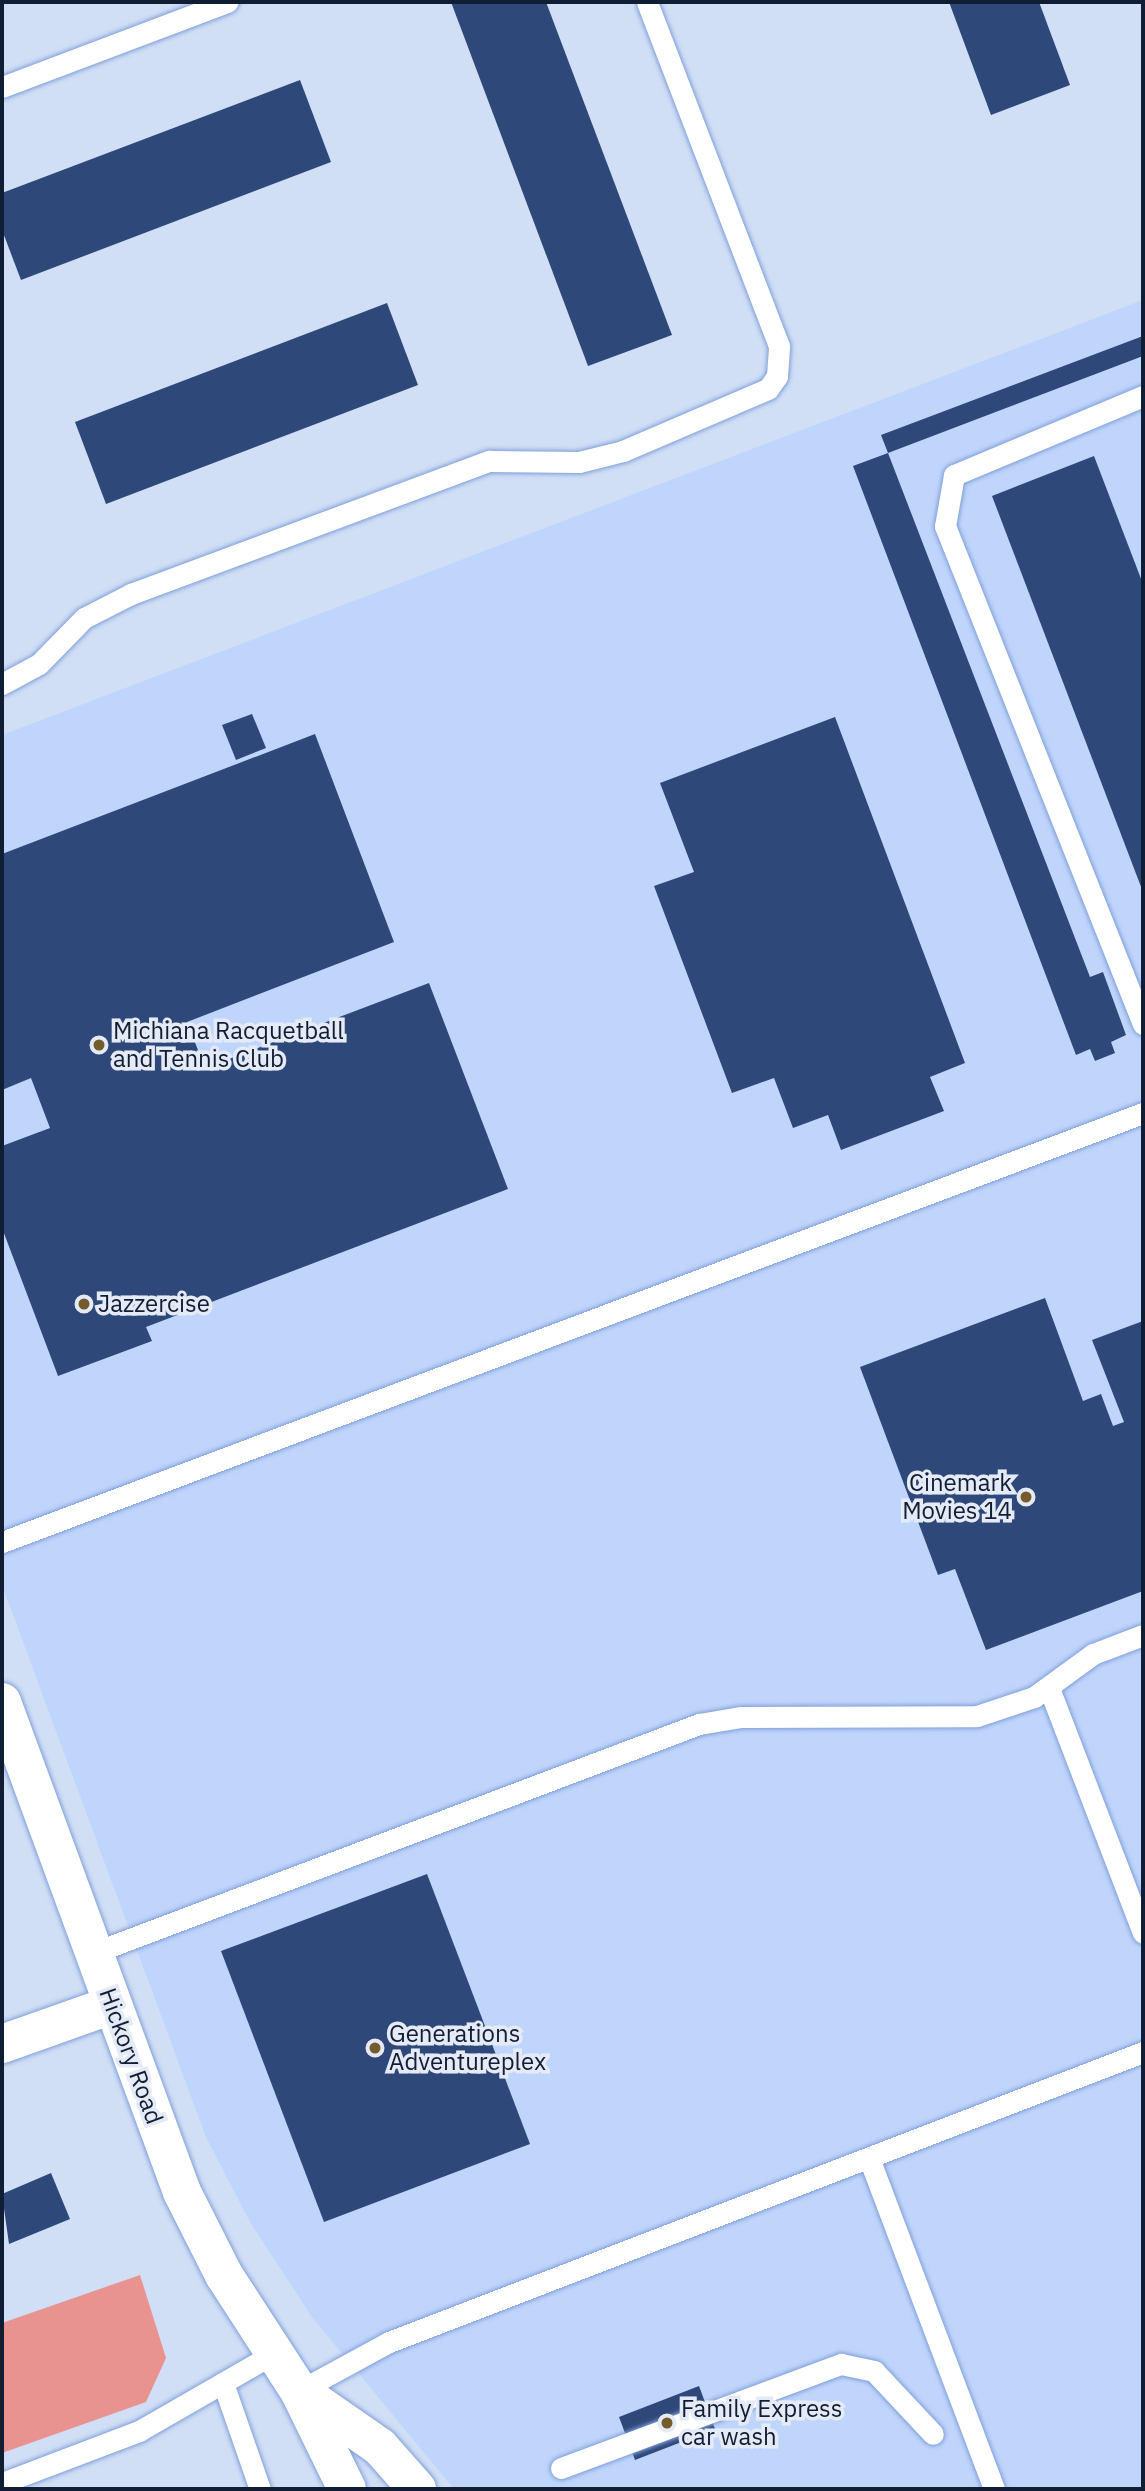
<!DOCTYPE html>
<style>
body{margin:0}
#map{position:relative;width:1145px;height:2491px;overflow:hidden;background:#d0def6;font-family:"IBM Plex Sans",sans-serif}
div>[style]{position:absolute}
.built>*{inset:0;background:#bfd5fc}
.green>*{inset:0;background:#e99390}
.building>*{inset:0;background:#2d4879}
.roads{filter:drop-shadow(0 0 2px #81a0d8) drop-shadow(0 0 2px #81a0d8)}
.service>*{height:21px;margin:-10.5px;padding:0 10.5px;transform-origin:10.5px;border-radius:10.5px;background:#fff}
.minor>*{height:38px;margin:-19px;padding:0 19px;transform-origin:19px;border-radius:19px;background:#fff}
.tertiary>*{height:38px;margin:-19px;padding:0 19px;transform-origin:19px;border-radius:19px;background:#fff}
.dots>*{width:19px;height:19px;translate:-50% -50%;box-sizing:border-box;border:4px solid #e4ebf7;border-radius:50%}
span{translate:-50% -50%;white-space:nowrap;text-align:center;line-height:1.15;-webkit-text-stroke:7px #e4ebf7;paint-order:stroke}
.poi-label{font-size:24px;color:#111d32}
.left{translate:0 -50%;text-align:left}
.right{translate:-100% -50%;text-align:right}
.street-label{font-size:24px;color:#111d32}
.frame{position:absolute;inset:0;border:4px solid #111d32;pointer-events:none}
</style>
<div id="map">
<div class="built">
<div style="clip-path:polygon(1143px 300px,1143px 2489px,454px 2489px,312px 2317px,250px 2222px,206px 2137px,2px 1585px,2px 735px)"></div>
</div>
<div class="green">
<div style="clip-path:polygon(140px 2275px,166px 2358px,146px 2402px,2px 2453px,2px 2323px)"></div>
</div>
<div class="building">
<div style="clip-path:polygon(451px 2px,546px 2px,672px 335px,588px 366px)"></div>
<div style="clip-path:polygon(949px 2px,1039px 2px,1070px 85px,991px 115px)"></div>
<div style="clip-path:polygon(300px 80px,331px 162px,21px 280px,2px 230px,2px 193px)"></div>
<div style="clip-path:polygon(387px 303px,418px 385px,106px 504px,75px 422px)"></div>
<div style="clip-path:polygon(1143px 336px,1143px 356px,888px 453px,1090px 977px,1103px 972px,1126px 1035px,1111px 1042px,1115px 1053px,1095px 1061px,1090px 1049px,1076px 1055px,853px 466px,888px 453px,881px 435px)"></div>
<div style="clip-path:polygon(1094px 456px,1143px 584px,1143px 892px,992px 496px)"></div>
<div style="clip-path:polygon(252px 714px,266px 748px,236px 760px,222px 725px)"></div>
<div style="clip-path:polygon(835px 717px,965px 1063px,930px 1077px,944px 1111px,841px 1150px,828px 1115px,793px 1128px,774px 1078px,732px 1093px,654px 886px,694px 872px,660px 783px)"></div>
<div style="clip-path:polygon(315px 734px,394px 942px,187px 1022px,205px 1068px,429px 983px,508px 1189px,146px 1327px,152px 1341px,58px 1376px,2px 1228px,2px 1146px,50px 1128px,31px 1078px,2px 1090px,2px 854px)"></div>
<div style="clip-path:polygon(1045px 1298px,1083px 1401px,1101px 1394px,1113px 1426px,1124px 1422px,1092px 1340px,1143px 1321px,1143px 1591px,986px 1650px,955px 1569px,938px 1575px,860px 1367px)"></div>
<div style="clip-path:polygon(427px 1874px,530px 2144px,324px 2222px,221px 1951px)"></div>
<div style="clip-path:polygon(51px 2173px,70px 2219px,9px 2244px,2px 2194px)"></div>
<div style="clip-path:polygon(699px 2386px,715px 2429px,635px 2460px,619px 2417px)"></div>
</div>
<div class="roads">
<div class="service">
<div style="left:2px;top:87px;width:241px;rotate:-20.7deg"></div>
<div style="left:1143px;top:396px;width:205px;rotate:157.3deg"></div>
<div style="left:954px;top:475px;width:52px;rotate:100deg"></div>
<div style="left:945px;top:526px;width:536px;rotate:68.32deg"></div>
<div style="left:2px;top:684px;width:42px;rotate:-28.4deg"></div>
<div style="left:39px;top:664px;width:64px;rotate:-45.6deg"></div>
<div style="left:84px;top:618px;width:53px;rotate:-27.1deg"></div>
<div style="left:131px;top:594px;width:382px;rotate:-20.4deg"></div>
<div style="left:489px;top:461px;width:90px;rotate:0.6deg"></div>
<div style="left:579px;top:462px;width:45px;rotate:-14deg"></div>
<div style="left:623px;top:451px;width:158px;rotate:-23.2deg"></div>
<div style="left:768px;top:389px;width:16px;rotate:-55deg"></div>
<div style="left:777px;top:376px;width:30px;rotate:-86deg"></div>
<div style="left:779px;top:346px;width:368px;rotate:-111deg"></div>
<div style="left:2px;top:1542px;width:1219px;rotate:-20.61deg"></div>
<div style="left:1049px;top:1688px;width:262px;rotate:69deg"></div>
<div style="left:93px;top:1953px;width:648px;rotate:-20.7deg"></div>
<div style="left:699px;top:1724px;width:43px;rotate:-9.5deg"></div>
<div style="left:741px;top:1717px;width:236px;rotate:-0.2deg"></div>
<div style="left:977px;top:1716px;width:60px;rotate:-18.4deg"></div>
<div style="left:1034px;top:1697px;width:73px;rotate:-36.1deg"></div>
<div style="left:1093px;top:1654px;width:53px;rotate:-20.8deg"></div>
<div style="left:869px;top:2158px;width:354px;rotate:69.3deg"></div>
<div style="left:223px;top:2383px;width:112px;rotate:70.8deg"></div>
<div style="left:299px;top:2391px;width:102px;rotate:-28.6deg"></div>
<div style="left:389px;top:2342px;width:808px;rotate:-21.04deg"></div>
<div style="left:561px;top:2468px;width:299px;rotate:-20.4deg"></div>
<div style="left:841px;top:2364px;width:34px;rotate:12deg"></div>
<div style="left:874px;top:2371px;width:86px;rotate:46.9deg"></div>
<div style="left:2px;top:2483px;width:147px;rotate:-20.8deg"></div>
<div style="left:139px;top:2431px;width:155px;rotate:-29.9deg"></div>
</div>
<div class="minor">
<div style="left:2px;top:2044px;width:117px;rotate:-19.5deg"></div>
</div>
<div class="tertiary">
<div style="left:2px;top:1702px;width:522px;rotate:69.83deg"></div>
<div style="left:182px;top:2192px;width:93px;rotate:63.2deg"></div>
<div style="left:224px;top:2275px;width:138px;rotate:57.1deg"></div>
<div style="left:299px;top:2391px;width:109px;rotate:63.9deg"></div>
<div style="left:301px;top:2392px;width:96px;rotate:34.8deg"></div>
<div style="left:380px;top:2447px;width:56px;rotate:48.6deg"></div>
</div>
</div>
<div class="dots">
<div style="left:99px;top:1045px;background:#755c2d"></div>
<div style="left:84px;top:1304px;background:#755c2d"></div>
<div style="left:1026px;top:1497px;background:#755c2d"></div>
<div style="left:375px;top:2048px;background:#755c2d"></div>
<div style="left:667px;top:2423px;background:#755c2d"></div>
</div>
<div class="poi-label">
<span class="left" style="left:113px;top:1045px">Michiana Racquetball<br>and Tennis Club</span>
<span class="left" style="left:98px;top:1304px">Jazzercise</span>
<span class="right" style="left:1012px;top:1497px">Cinemark<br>Movies 14</span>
<span class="left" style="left:389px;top:2048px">Generations<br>Adventureplex</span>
<span class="left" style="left:681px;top:2423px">Family Express<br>car wash</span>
</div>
<div class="street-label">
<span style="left:131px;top:2056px;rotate:70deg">Hickory Road</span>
</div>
<div class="frame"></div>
</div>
